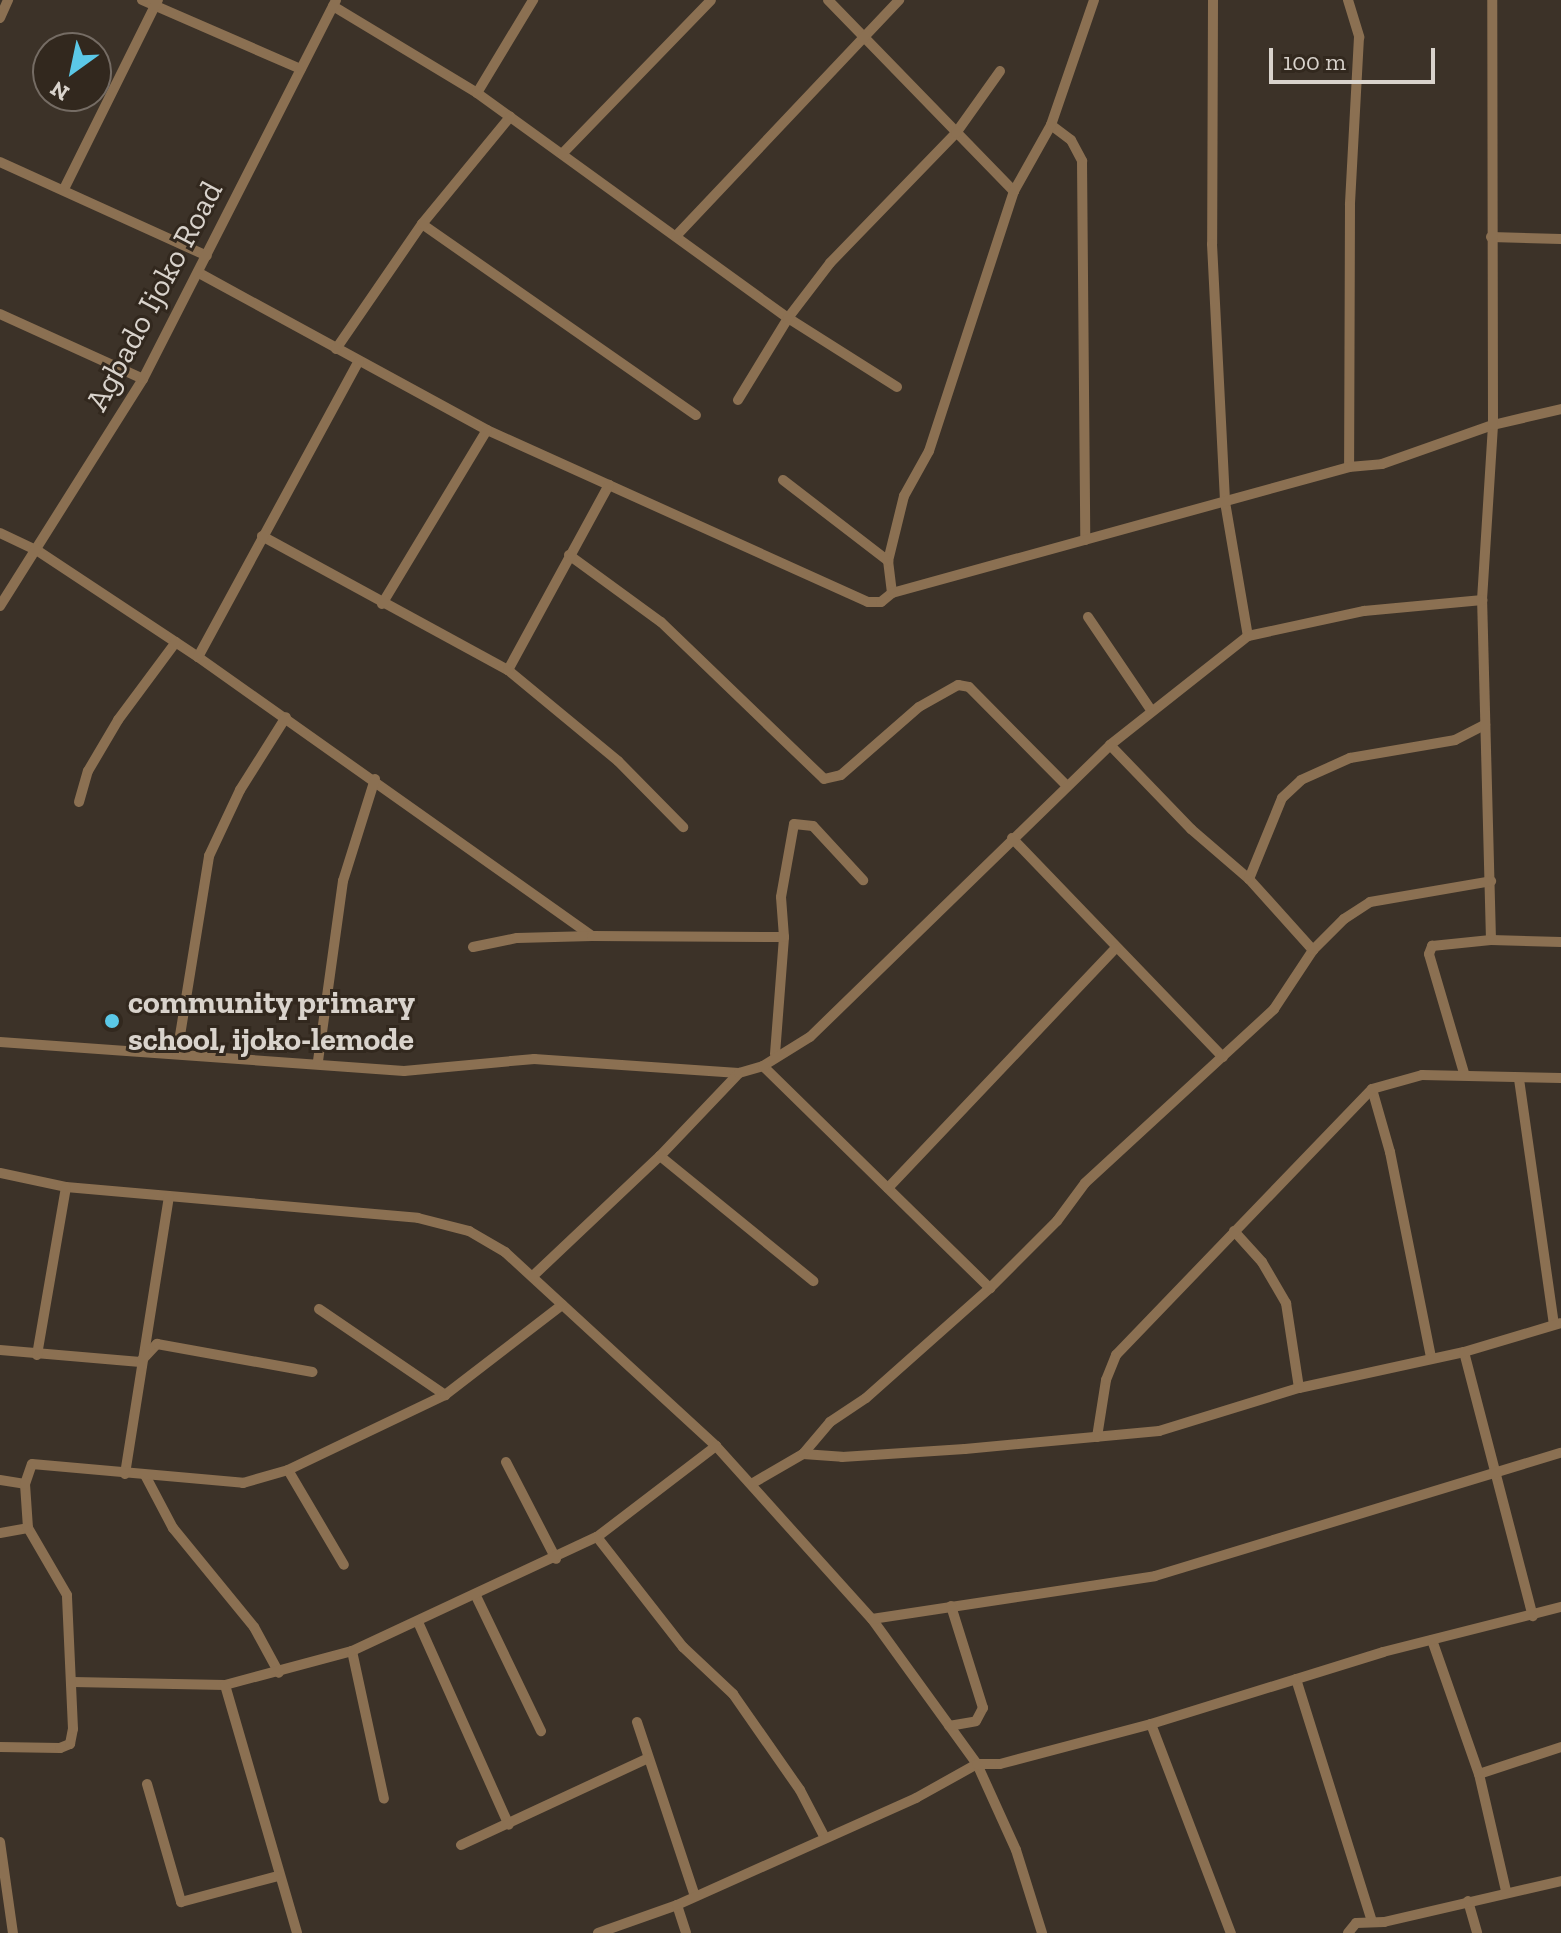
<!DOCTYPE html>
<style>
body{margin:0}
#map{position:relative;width:1561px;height:1933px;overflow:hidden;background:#3c3228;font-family:"Zilla Slab",serif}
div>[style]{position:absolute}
.minor>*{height:10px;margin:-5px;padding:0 5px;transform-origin:5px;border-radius:5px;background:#8b7052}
.dots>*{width:22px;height:22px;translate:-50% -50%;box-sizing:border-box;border:4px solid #32281e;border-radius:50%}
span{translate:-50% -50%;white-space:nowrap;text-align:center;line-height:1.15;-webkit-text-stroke:6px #32281e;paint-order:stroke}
.street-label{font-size:32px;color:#d9d3cc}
.poi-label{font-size:32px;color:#d9d3cc;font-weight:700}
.left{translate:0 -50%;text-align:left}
.north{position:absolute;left:32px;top:32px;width:80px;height:80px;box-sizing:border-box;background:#32281e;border:2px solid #756c64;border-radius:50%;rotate:213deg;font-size:22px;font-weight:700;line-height:32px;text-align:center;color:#d9d3cc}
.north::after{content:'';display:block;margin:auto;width:28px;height:36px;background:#5bc8e7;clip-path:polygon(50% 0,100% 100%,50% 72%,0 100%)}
.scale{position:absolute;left:1269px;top:48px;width:166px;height:36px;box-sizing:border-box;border:4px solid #d9d3cc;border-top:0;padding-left:10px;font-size:24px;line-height:28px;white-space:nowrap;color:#d9d3cc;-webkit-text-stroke:6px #32281e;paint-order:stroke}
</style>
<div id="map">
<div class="minor">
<div style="left:142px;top:0;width:173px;rotate:23.5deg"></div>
<div style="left:828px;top:0;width:267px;rotate:45.8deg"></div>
<div style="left:1213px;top:0;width:244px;rotate:90.2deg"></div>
<div style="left:1212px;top:244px;width:258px;rotate:87.1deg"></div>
<div style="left:1225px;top:502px;width:136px;rotate:80.3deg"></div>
<div style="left:1348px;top:0;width:39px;rotate:73deg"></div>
<div style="left:1359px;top:37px;width:168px;rotate:93.1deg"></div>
<div style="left:1350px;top:205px;width:262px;rotate:90.2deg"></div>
<div style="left:333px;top:6px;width:168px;rotate:31.1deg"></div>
<div style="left:477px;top:93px;width:384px;rotate:35.9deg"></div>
<div style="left:788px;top:318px;width:129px;rotate:32.3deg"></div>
<div style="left:0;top:18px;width:20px;rotate:-66deg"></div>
<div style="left:477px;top:93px;width:109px;rotate:-58.9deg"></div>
<div style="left:1051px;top:125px;width:25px;rotate:37deg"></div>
<div style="left:1071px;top:140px;width:24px;rotate:62deg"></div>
<div style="left:1082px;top:161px;width:379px;rotate:89.5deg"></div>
<div style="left:562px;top:154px;width:214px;rotate:-45.9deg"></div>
<div style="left:0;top:162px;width:227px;rotate:24.4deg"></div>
<div style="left:65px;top:187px;width:209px;rotate:-63.6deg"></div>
<div style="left:422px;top:224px;width:334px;rotate:34.9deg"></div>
<div style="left:676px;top:236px;width:325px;rotate:-46.6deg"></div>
<div style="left:1491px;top:237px;width:70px;rotate:1.6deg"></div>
<div style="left:199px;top:273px;width:328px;rotate:28.6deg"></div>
<div style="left:487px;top:430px;width:418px;rotate:24.3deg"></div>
<div style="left:868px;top:602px;width:13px"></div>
<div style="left:881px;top:602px;width:14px;rotate:-39deg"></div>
<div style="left:892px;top:593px;width:32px;rotate:-97deg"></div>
<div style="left:888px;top:561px;width:67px;rotate:-76.2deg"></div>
<div style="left:904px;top:496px;width:51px;rotate:-60.9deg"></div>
<div style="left:929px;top:451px;width:274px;rotate:-71.9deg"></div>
<div style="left:1014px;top:191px;width:76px;rotate:-60.7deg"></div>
<div style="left:1051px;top:125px;width:132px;rotate:-71deg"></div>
<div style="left:0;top:314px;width:157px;rotate:24.4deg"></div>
<div style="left:336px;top:349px;width:152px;rotate:-55.5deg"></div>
<div style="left:422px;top:224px;width:139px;rotate:-50.6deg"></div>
<div style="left:738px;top:400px;width:96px;rotate:-58.6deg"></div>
<div style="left:788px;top:318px;width:69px;rotate:-52.6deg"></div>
<div style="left:830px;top:263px;width:181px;rotate:-45.9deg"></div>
<div style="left:956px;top:133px;width:76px;rotate:-54.6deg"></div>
<div style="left:783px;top:480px;width:133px;rotate:37.6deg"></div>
<div style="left:0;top:533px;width:42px;rotate:25.3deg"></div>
<div style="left:38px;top:551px;width:192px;rotate:33.5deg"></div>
<div style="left:198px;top:657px;width:483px;rotate:35.3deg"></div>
<div style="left:262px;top:536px;width:280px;rotate:28.6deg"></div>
<div style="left:508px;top:670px;width:143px;rotate:39.6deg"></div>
<div style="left:618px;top:761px;width:93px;rotate:45.4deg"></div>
<div style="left:569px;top:555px;width:114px;rotate:36.1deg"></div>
<div style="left:661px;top:622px;width:226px;rotate:43.9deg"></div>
<div style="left:824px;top:779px;width:17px;rotate:-13deg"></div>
<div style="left:841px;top:775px;width:103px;rotate:-41.1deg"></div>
<div style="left:919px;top:707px;width:45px;rotate:-29.4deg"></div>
<div style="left:958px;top:685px;width:11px;rotate:10deg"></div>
<div style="left:969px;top:687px;width:139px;rotate:45.3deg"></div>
<div style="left:892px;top:593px;width:474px;rotate:-15.4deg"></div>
<div style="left:1349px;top:467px;width:33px;rotate:-5deg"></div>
<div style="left:1382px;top:464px;width:118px;rotate:-19.4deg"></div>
<div style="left:1493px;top:425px;width:70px;rotate:-13.2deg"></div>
<div style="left:382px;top:604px;width:203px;rotate:-58.9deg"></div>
<div style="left:0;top:606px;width:268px;rotate:-57.8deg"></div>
<div style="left:143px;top:379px;width:425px;rotate:-63deg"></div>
<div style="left:1088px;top:617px;width:112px;rotate:55.9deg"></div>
<div style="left:198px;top:657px;width:337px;rotate:-61.5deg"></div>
<div style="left:508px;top:670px;width:211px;rotate:-61.4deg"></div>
<div style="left:1110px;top:745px;width:117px;rotate:46deg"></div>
<div style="left:1191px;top:829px;width:77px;rotate:40.8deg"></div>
<div style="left:1249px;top:879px;width:96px;rotate:48deg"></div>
<div style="left:79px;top:802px;width:32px;rotate:-74deg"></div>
<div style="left:88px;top:771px;width:59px;rotate:-59.5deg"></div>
<div style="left:118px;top:720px;width:97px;rotate:-53.4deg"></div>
<div style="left:1012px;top:838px;width:304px;rotate:46.1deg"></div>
<div style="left:1249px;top:879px;width:87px;rotate:-67.8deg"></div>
<div style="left:1282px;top:798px;width:26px;rotate:-43deg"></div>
<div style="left:1301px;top:780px;width:54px;rotate:-24.2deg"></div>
<div style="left:1350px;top:758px;width:107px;rotate:-9.7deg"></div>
<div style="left:1455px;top:740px;width:34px;rotate:-27deg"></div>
<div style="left:1491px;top:940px;width:340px;rotate:-91.5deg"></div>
<div style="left:1482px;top:600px;width:175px;rotate:-86.4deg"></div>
<div style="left:1493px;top:425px;width:425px;rotate:-90.1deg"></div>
<div style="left:473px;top:947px;width:45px;rotate:-11.6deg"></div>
<div style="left:517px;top:938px;width:75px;rotate:-1.5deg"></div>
<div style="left:592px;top:936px;width:192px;rotate:0.3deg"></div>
<div style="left:0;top:1042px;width:405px;rotate:4.1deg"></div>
<div style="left:404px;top:1071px;width:131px;rotate:-5.3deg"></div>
<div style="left:534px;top:1059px;width:205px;rotate:3.9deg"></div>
<div style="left:177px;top:1054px;width:201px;rotate:-80.8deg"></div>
<div style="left:209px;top:856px;width:73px;rotate:-64.8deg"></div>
<div style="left:240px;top:790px;width:86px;rotate:-57.8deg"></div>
<div style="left:775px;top:1054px;width:117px;rotate:-85.6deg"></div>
<div style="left:784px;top:937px;width:40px;rotate:-94.3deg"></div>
<div style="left:781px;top:897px;width:74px;rotate:-79.9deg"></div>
<div style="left:794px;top:824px;width:19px;rotate:6deg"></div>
<div style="left:813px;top:826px;width:74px;rotate:47.2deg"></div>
<div style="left:318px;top:1061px;width:182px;rotate:-82.1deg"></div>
<div style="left:343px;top:881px;width:107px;rotate:-72.6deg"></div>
<div style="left:763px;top:1066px;width:318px;rotate:44.4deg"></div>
<div style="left:1464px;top:1073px;width:124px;rotate:-106.4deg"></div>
<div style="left:1429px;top:954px;width:9px;rotate:-69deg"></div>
<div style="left:1432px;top:946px;width:59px;rotate:-5.8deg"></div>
<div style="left:1491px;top:940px;width:70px;rotate:1.6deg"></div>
<div style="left:1519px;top:1079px;width:247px;rotate:81.9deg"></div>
<div style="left:1372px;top:1089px;width:66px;rotate:74.1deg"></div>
<div style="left:1390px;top:1152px;width:210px;rotate:78.7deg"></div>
<div style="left:660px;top:1156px;width:198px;rotate:39.2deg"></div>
<div style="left:0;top:1173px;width:67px;rotate:12deg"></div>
<div style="left:66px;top:1187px;width:353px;rotate:5deg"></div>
<div style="left:418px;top:1218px;width:53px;rotate:14.3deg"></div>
<div style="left:469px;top:1231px;width:42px;rotate:30.3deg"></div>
<div style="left:505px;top:1252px;width:287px;rotate:42.6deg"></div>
<div style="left:716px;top:1446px;width:233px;rotate:48deg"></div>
<div style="left:872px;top:1619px;width:179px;rotate:54.1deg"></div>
<div style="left:977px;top:1764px;width:94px;rotate:65.6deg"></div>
<div style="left:1016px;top:1850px;width:87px;rotate:72.6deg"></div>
<div style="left:888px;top:1188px;width:331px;rotate:-46.5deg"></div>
<div style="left:1234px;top:1231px;width:42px;rotate:47.9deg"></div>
<div style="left:1262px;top:1262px;width:48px;rotate:59.7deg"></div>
<div style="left:1286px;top:1303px;width:86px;rotate:81.3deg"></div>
<div style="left:534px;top:1275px;width:173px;rotate:-43.4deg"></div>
<div style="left:660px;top:1156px;width:115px;rotate:-46.4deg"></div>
<div style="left:739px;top:1073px;width:25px;rotate:-16deg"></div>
<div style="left:763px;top:1066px;width:55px;rotate:-31.7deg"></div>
<div style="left:810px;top:1037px;width:419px;rotate:-44.2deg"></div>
<div style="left:1110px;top:745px;width:176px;rotate:-38.3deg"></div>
<div style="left:1248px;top:636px;width:119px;rotate:-12.2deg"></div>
<div style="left:1364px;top:611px;width:119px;rotate:-5.3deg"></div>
<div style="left:319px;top:1309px;width:153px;rotate:34.3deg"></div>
<div style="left:0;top:1350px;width:141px;rotate:4.9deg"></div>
<div style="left:140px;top:1362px;width:25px;rotate:-47deg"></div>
<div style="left:157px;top:1344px;width:158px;rotate:10.2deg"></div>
<div style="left:1464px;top:1352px;width:273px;rotate:75.4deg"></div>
<div style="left:37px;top:1355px;width:170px;rotate:-80.2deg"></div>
<div style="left:1097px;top:1437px;width:58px;rotate:-81deg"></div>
<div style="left:1106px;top:1380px;width:27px;rotate:-68deg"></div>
<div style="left:1116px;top:1355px;width:369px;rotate:-46.1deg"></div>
<div style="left:1372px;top:1089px;width:52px;rotate:-15.6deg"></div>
<div style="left:1422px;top:1075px;width:139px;rotate:1.2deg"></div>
<div style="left:803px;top:1454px;width:39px;rotate:4deg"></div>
<div style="left:842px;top:1457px;width:123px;rotate:-3.7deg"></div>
<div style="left:965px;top:1449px;width:195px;rotate:-5.3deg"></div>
<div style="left:1159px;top:1431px;width:146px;rotate:-17.1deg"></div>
<div style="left:1299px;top:1388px;width:169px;rotate:-12.3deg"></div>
<div style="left:1464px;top:1352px;width:101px;rotate:-16.6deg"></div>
<div style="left:506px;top:1462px;width:109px;rotate:62.7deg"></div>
<div style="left:288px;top:1470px;width:110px;rotate:59.5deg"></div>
<div style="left:125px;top:1474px;width:281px;rotate:-81deg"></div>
<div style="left:145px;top:1475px;width:60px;rotate:62.2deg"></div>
<div style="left:173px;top:1528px;width:128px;rotate:50.7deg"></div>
<div style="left:254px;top:1627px;width:52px;rotate:61.5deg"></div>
<div style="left:0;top:1480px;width:25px;rotate:9deg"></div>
<div style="left:753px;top:1483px;width:58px;rotate:-30.1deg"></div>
<div style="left:803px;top:1454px;width:42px;rotate:-49.8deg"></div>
<div style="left:830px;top:1422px;width:43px;rotate:-33.7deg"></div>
<div style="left:866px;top:1398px;width:166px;rotate:-41.6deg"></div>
<div style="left:990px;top:1288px;width:95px;rotate:-45deg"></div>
<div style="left:1057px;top:1221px;width:47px;rotate:-53.6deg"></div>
<div style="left:1085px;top:1183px;width:257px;rotate:-42.6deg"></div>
<div style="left:1274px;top:1009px;width:71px;rotate:-56.5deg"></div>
<div style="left:1313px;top:950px;width:44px;rotate:-45deg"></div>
<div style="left:1344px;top:919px;width:31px;rotate:-33deg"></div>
<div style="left:1370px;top:902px;width:123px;rotate:-9.8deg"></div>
<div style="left:0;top:1533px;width:28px;rotate:-10deg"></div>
<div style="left:597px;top:1537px;width:140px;rotate:52deg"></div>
<div style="left:683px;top:1647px;width:69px;rotate:43.2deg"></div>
<div style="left:733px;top:1694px;width:117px;rotate:55.1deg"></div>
<div style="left:800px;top:1790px;width:54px;rotate:62.5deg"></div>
<div style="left:476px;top:1596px;width:150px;rotate:64.3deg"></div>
<div style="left:872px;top:1619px;width:286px;rotate:-8.6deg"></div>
<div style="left:1155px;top:1576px;width:424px;rotate:-16.9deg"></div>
<div style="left:418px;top:1622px;width:222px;rotate:65.9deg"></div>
<div style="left:1432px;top:1640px;width:142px;rotate:70.7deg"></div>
<div style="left:1479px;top:1774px;width:120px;rotate:77deg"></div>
<div style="left:352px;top:1651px;width:151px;rotate:77.8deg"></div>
<div style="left:1296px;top:1679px;width:254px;rotate:72.6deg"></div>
<div style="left:73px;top:1682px;width:152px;rotate:1.1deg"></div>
<div style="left:225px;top:1685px;width:131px;rotate:-15deg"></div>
<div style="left:352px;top:1651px;width:270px;rotate:-25deg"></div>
<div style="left:597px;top:1537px;width:150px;rotate:-37.4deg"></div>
<div style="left:225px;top:1685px;width:258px;rotate:73.8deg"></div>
<div style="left:637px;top:1722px;width:183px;rotate:71.6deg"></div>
<div style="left:1151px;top:1724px;width:224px;rotate:69.1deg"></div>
<div style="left:949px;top:1726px;width:27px;rotate:-10deg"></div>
<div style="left:976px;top:1721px;width:15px;rotate:-62deg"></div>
<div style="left:983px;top:1708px;width:107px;rotate:-107.4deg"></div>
<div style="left:0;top:1747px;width:60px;rotate:1deg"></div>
<div style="left:60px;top:1748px;width:11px;rotate:-22deg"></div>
<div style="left:70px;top:1744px;width:15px;rotate:-79deg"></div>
<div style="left:73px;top:1729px;width:134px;rotate:-92.6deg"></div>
<div style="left:67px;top:1595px;width:78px;rotate:-120.2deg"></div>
<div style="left:28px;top:1528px;width:44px;rotate:-93.9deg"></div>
<div style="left:25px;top:1484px;width:21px;rotate:-71deg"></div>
<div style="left:32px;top:1464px;width:212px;rotate:5.1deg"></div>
<div style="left:243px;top:1483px;width:47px;rotate:-16.1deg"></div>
<div style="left:288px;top:1470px;width:174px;rotate:-25.5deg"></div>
<div style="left:445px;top:1395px;width:148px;rotate:-37.6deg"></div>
<div style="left:1479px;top:1774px;width:86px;rotate:-18.2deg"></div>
<div style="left:147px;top:1784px;width:123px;rotate:73.9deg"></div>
<div style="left:181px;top:1902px;width:100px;rotate:-15deg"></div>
<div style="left:0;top:1842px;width:92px;rotate:81.9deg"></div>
<div style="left:461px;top:1845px;width:206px;rotate:-24.9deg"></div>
<div style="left:1468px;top:1901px;width:33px;rotate:74deg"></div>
<div style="left:677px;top:1905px;width:29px;rotate:72deg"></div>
<div style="left:598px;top:1933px;width:84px;rotate:-19.5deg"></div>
<div style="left:677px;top:1905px;width:262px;rotate:-24.1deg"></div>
<div style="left:916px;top:1798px;width:70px;rotate:-29.1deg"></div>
<div style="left:977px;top:1764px;width:23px"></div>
<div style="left:1000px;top:1764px;width:156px;rotate:-14.8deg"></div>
<div style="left:1151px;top:1724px;width:243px;rotate:-17.2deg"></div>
<div style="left:1383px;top:1652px;width:184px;rotate:-14.2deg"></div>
<div style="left:1348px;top:1933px;width:13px;rotate:-51deg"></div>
<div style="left:1356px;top:1923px;width:28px;rotate:-2deg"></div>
<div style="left:1384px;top:1922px;width:182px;rotate:-13deg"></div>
</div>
<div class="dots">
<div style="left:112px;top:1021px;background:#5bc8e7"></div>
</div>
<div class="street-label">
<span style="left:154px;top:296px;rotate:-62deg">Agbado Ijoko Road</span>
</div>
<div class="poi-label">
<span class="left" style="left:128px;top:1021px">community primary<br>school, ijoko-lemode</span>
</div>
<div class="north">N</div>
<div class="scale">100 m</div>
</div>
